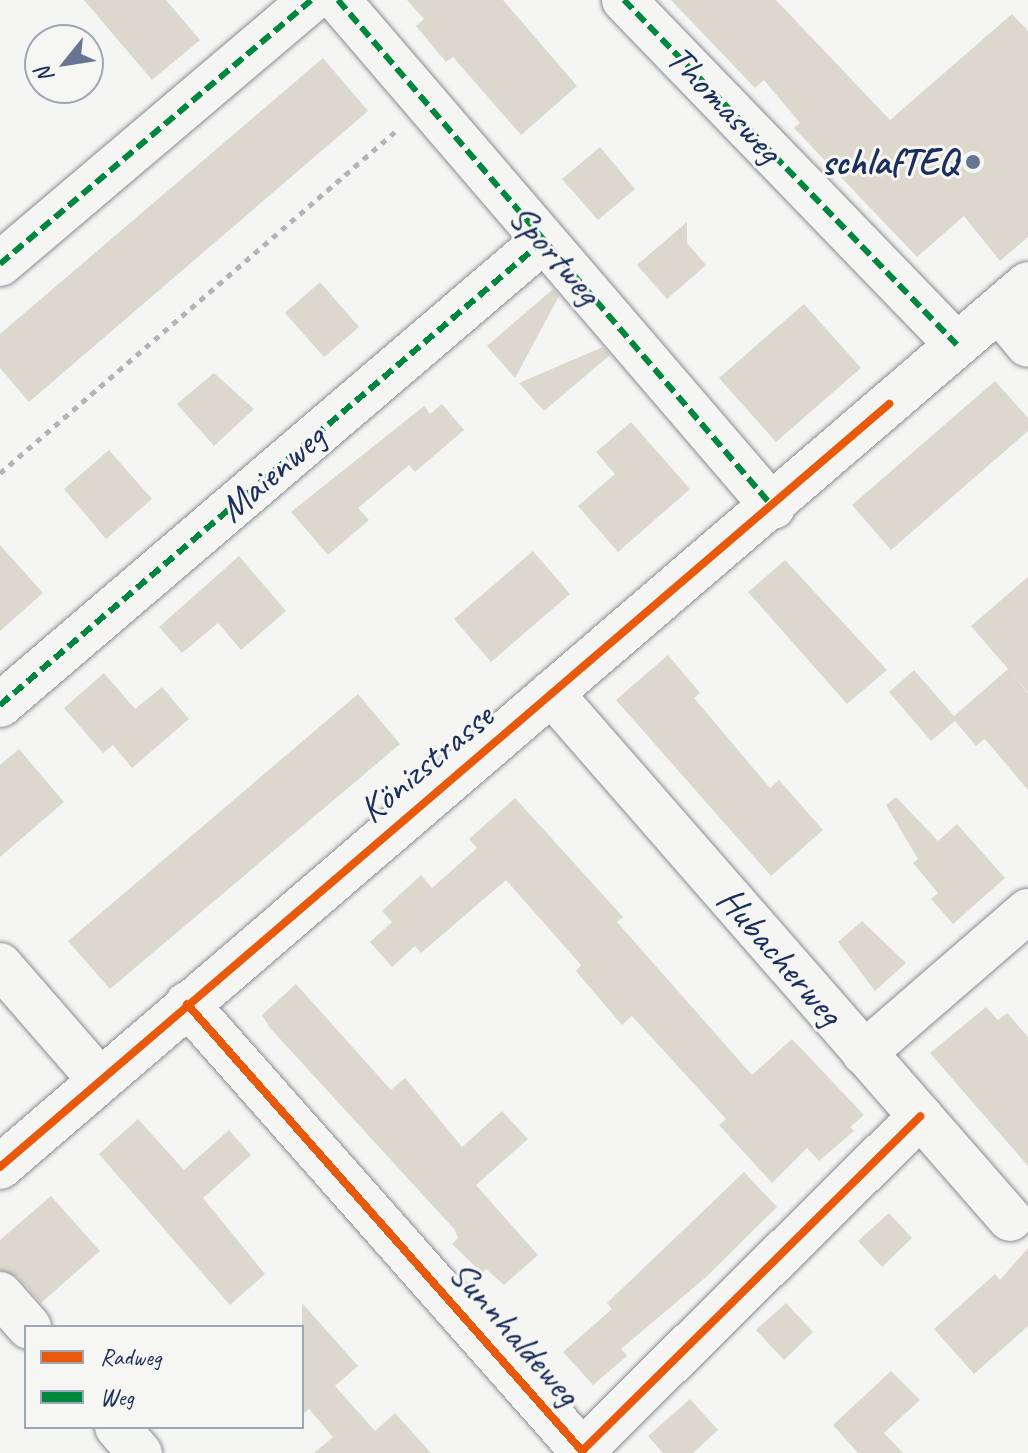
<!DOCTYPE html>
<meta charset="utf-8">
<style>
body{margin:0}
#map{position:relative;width:1028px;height:1453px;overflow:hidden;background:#f5f5f3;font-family:Caveat,sans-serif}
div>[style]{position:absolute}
.building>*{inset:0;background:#ddd8ce}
.path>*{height:5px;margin-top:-2.5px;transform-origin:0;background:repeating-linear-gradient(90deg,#b2b4b9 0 6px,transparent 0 12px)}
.roads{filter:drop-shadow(0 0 2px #898d95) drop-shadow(0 0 2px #898d95)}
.minor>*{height:44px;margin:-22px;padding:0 22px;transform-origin:22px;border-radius:22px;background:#f5f5f3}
.major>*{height:44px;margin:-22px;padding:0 22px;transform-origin:22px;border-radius:22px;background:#f5f5f3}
.quiet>*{height:6px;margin-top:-3px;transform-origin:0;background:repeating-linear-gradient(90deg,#00873e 0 12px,transparent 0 18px)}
.cycleway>*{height:8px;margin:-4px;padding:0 4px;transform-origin:4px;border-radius:4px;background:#e8590c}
.dots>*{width:22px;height:22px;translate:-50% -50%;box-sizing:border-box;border:4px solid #f6f6f2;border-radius:50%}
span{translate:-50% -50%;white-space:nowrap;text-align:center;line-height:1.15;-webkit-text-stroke:6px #f6f6f2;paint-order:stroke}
.street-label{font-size:38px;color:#1b2f5e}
.poi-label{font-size:38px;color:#1b2f5e;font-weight:700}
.right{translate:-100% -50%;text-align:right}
.legend{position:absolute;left:24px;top:1325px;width:280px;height:104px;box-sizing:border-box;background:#f6f6f2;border:2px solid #9ea6b7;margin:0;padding:10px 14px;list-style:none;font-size:24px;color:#1b2f5e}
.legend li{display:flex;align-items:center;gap:16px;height:40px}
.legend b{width:40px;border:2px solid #9ea6b7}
.north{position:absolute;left:24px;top:24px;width:80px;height:80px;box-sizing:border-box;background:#f6f6f2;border:2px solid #9ea6b7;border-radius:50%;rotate:240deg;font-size:22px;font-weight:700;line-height:32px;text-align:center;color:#1b2f5e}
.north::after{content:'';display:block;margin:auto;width:28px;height:36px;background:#677492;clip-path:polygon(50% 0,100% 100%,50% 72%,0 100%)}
</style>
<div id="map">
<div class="building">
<div style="clip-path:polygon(84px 0,166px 0,200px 40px,152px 80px)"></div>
<div style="clip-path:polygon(407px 0,503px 0,577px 86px,521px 135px,453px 57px,446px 62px,416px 26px,424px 19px)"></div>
<div style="clip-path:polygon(671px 0,776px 0,890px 120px,1012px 14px,1028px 31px,1028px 237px,1000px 261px,964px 216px,917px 257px,794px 128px,800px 123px,764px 80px,755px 88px)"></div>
<div style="clip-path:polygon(323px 58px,368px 111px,29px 402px,0 368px,0 334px)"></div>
<div style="clip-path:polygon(600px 147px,635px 189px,598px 220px,562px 179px)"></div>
<div style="clip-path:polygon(687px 222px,687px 243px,706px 265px,667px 299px,637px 265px)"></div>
<div style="clip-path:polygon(320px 282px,359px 327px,324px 357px,285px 313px)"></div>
<div style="clip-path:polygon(553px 289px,559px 296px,515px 378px,487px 346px)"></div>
<div style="clip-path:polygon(804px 304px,861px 368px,776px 442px,719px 378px)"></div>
<div style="clip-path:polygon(603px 347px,610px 355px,544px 411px,519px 383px)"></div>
<div style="clip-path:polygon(214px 373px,254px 409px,214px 446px,177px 404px)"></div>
<div style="clip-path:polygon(995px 381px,1028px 418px,1028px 431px,891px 550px,852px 505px)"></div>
<div style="clip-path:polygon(442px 404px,464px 430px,415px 472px,409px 465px,358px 508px,369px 520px,328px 555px,291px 512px,424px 406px,430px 414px)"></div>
<div style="clip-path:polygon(631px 422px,690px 489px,618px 552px,578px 506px,615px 474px,596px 452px)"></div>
<div style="clip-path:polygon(109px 450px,152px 499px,106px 539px,64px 489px)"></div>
<div style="clip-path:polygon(0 545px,43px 593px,0 631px)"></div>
<div style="clip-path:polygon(533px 551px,570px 594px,491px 662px,454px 619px)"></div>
<div style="clip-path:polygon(239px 556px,286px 611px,241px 650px,218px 623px,182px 653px,159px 627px)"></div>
<div style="clip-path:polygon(785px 560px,887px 670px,847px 704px,748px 592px)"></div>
<div style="clip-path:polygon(1028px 577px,1028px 692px,1011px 673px,1028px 693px,1028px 790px,985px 739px,976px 746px,955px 721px,931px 741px,889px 692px,914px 670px,954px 716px,1008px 669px,971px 626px)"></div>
<div style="clip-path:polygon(668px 655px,700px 693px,694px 698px,770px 788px,779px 780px,823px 830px,771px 876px,616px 700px)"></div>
<div style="clip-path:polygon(104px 673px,135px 709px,162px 687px,189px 719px,132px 768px,113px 745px,103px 753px,64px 708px)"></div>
<div style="clip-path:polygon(358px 694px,400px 744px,110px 989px,68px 941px)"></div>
<div style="clip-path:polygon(19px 749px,64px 802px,0 857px,0 765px)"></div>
<div style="clip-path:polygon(896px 797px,938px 841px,957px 824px,1005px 878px,953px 924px,931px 899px,938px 893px,913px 863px,918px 859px,886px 805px)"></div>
<div style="clip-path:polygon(515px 798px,623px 917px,617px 922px,752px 1075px,792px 1039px,864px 1115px,850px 1127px,854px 1131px,819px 1161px,807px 1148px,772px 1183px,719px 1125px,726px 1119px,632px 1016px,622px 1025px,576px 971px,581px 965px,506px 880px,421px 953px,415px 946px,392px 967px,370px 942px,392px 922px,382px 911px,421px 875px,432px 888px,477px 848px,469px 839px)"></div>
<div style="clip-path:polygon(862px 921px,906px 963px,875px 991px,838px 942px)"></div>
<div style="clip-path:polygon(296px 984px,391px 1090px,405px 1078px,462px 1147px,502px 1111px,528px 1139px,476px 1185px,538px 1255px,504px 1285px,486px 1269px,482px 1273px,452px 1244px,458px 1238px,455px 1230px,270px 1028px,262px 1015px)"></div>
<div style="clip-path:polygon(986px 1007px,998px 1020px,1007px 1013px,1028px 1037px,1028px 1166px,930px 1053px)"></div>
<div style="clip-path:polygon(138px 1119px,184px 1170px,229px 1130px,251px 1155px,203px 1198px,265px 1274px,230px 1305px,99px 1154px)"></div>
<div style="clip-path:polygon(744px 1172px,777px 1207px,705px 1278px,621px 1349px,627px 1356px,593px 1385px,563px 1352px,612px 1309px,607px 1303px)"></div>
<div style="clip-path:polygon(51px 1196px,100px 1251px,41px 1303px,18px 1277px,0 1270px,0 1240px)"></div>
<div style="clip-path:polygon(889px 1213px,912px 1238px,882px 1267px,858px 1241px)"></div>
<div style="clip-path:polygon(1028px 1248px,1028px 1326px,974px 1374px,934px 1329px,995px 1274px,1000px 1280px)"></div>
<div style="clip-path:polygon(302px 1303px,358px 1366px,335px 1386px,375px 1431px,395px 1413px,431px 1453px,314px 1453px,333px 1437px,309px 1409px,302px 1415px)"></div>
<div style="clip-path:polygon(786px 1303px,813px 1332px,784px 1360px,756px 1330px)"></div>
<div style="clip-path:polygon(891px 1371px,920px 1400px,884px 1433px,903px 1453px,858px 1453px,833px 1425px)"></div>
<div style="clip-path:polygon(690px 1399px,718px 1430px,693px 1453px,663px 1453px,648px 1436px)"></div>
</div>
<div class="path">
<div style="left:0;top:473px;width:523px;rotate:-40.82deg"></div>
</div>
<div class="roads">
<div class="minor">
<div style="left:338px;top:0;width:668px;rotate:49.37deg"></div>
<div style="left:624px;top:0;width:479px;rotate:46deg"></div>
<div style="left:0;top:264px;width:408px;rotate:-40.3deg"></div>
<div style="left:999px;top:310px;width:45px;rotate:50.4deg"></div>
<div style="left:551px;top:693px;width:698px;rotate:48.89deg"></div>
<div style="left:0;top:705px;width:714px;rotate:-40.51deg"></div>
<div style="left:0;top:965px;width:152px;rotate:49deg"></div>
<div style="left:187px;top:1004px;width:597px;rotate:48.53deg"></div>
<div style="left:582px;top:1451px;width:476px;rotate:-44.7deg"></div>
<div style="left:864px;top:1053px;width:217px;rotate:-40.9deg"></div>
<div style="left:0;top:1294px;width:44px;rotate:48.7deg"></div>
<div style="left:117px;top:1427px;width:35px;rotate:49deg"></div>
</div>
<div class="major">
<div style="left:0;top:1167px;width:1355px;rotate:-40.66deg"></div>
</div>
</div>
<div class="quiet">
<div style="left:338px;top:0;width:668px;rotate:49.37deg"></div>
<div style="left:624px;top:0;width:479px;rotate:46deg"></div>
<div style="left:0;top:264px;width:408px;rotate:-40.3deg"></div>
<div style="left:0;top:705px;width:714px;rotate:-40.51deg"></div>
</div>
<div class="cycleway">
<div style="left:187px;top:1004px;width:597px;rotate:48.53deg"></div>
<div style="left:582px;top:1451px;width:476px;rotate:-44.7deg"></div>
<div style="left:0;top:1167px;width:1172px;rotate:-40.64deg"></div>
</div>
<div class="dots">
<div style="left:973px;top:162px;background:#677492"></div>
</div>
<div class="street-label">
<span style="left:724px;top:104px;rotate:46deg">Thomasweg</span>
<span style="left:555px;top:254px;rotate:49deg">Sportweg</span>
<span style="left:272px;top:473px;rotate:-41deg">Maienweg</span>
<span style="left:426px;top:763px;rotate:-40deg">Könizstrasse</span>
<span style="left:780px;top:956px;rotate:49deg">Hubacherweg</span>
<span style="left:515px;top:1333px;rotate:49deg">Sunnhaldeweg</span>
</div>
<div class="poi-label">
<span class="right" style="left:957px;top:162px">schlafTEQ</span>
</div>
<ul class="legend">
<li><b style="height:10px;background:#e8590c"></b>Radweg</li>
<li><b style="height:10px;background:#00873e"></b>Weg</li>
</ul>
<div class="north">N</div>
</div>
